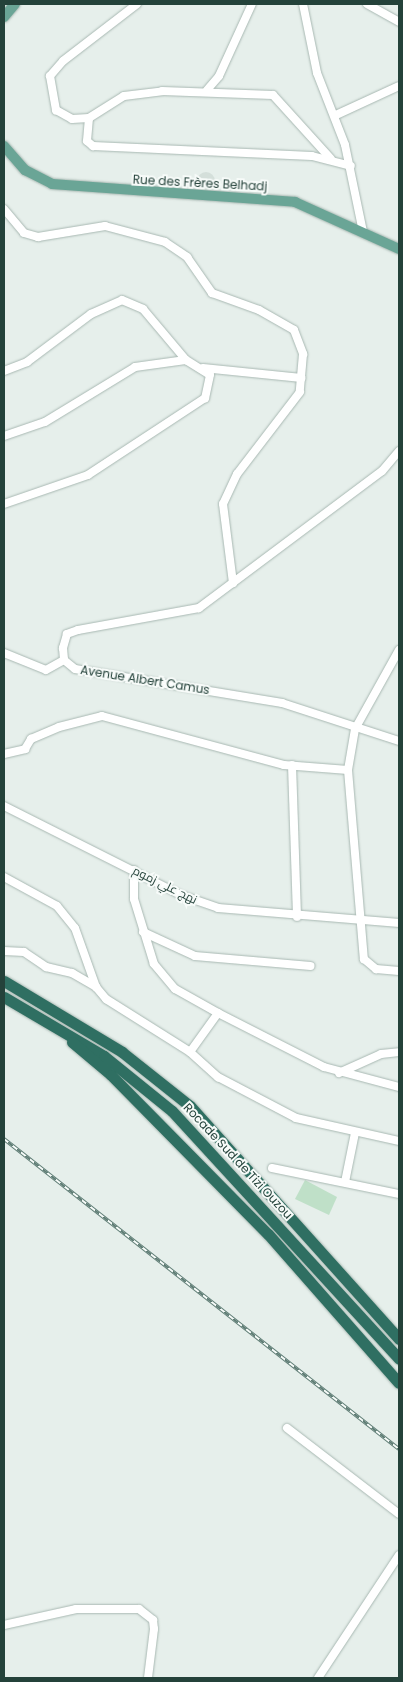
<!DOCTYPE html>
<meta charset="utf-8">
<style>
body{margin:0}
#map{position:relative;width:403px;height:1682px;overflow:hidden;background:#e6efeb;font-family:Poppins,Cairo,sans-serif}
div>[style]{position:absolute}
.built>*{inset:0;background:#d4dfda}
.round{border-radius:50%}
.green>*{inset:0;background:#bfe0c8}
.roads{filter:drop-shadow(0 0 1px #a8b8b2) drop-shadow(0 0 1px #a8b8b2)}
.minor>*{height:8px;margin:-4px;padding:0 4px;transform-origin:4px;border-radius:4px;background:#fff}
.major>*{height:10px;margin:-5px;padding:0 5px;transform-origin:5px;border-radius:5px;background:#6aa596}
.highway>*{height:11px;margin:-5.5px;padding:0 5.5px;transform-origin:5.5px;border-radius:5.5px;background:#2f6f62}
.rail>*{height:4px;margin-top:-2px;transform-origin:0;background:repeating-linear-gradient(90deg,#f7fbf9 0 5.5px,#5f7d75 0 11px);box-sizing:border-box;border-block:1px solid #5f7d75}
span{translate:-50% -50%;white-space:nowrap;text-align:center;line-height:1.15;-webkit-text-stroke:4px #f7fbf9;paint-order:stroke}
.street-label{font-size:12px;color:#24423a}
.frame{position:absolute;inset:0;border:5px solid #24423a;pointer-events:none}
</style>
<div id="map">
<div class="built">
<div class="round" style="left:197px;top:172px;width:18px;height:18px"></div>
</div>
<div class="green">
<div style="clip-path:polygon(305px 1180px,337px 1197px,329px 1215px,295px 1199px)"></div>
</div>
<div class="roads">
<div class="minor">
<div style="left:137px;top:4px;width:93px;rotate:142.4deg"></div>
<div style="left:63px;top:61px;width:20px;rotate:131deg"></div>
<div style="left:50px;top:76px;width:35px;rotate:80deg"></div>
<div style="left:56px;top:110px;width:18px;rotate:29deg"></div>
<div style="left:72px;top:119px;width:17px;rotate:-3deg"></div>
<div style="left:89px;top:118px;width:41px;rotate:-32.2deg"></div>
<div style="left:124px;top:96px;width:38px;rotate:-7deg"></div>
<div style="left:162px;top:91px;width:111px;rotate:2.1deg"></div>
<div style="left:273px;top:95px;width:86px;rotate:47.8deg"></div>
<div style="left:303px;top:4px;width:70px;rotate:78.5deg"></div>
<div style="left:317px;top:73px;width:77px;rotate:68.7deg"></div>
<div style="left:345px;top:145px;width:89px;rotate:78.3deg"></div>
<div style="left:367px;top:4px;width:37px;rotate:29deg"></div>
<div style="left:207px;top:90px;width:18px;rotate:-49deg"></div>
<div style="left:219px;top:76px;width:79px;rotate:-65.4deg"></div>
<div style="left:336px;top:115px;width:69px;rotate:-24.7deg"></div>
<div style="left:89px;top:118px;width:23px;rotate:95deg"></div>
<div style="left:87px;top:141px;width:8px;rotate:40deg"></div>
<div style="left:93px;top:146px;width:219px;rotate:2.6deg"></div>
<div style="left:312px;top:156px;width:40px;rotate:14.4deg"></div>
<div style="left:4px;top:209px;width:31px;rotate:50deg"></div>
<div style="left:24px;top:233px;width:15px;rotate:16deg"></div>
<div style="left:38px;top:237px;width:68px;rotate:-9.3deg"></div>
<div style="left:105px;top:226px;width:62px;rotate:14.9deg"></div>
<div style="left:165px;top:242px;width:27px;rotate:34deg"></div>
<div style="left:187px;top:257px;width:44px;rotate:55.2deg"></div>
<div style="left:212px;top:293px;width:50px;rotate:19.9deg"></div>
<div style="left:259px;top:310px;width:40px;rotate:29.7deg"></div>
<div style="left:294px;top:330px;width:26px;rotate:69deg"></div>
<div style="left:303px;top:354px;width:38px;rotate:95deg"></div>
<div style="left:300px;top:392px;width:103px;rotate:127.5deg"></div>
<div style="left:237px;top:474px;width:33px;rotate:115deg"></div>
<div style="left:223px;top:504px;width:80px;rotate:82.8deg"></div>
<div style="left:203px;top:368px;width:99px;rotate:5.8deg"></div>
<div style="left:4px;top:371px;width:25px;rotate:-21deg"></div>
<div style="left:27px;top:362px;width:80px;rotate:-36.9deg"></div>
<div style="left:91px;top:314px;width:34px;rotate:-24deg"></div>
<div style="left:122px;top:300px;width:23px;rotate:23deg"></div>
<div style="left:143px;top:309px;width:67px;rotate:49.9deg"></div>
<div style="left:4px;top:436px;width:43px;rotate:-18.9deg"></div>
<div style="left:45px;top:422px;width:105px;rotate:-31.4deg"></div>
<div style="left:135px;top:367px;width:51px;rotate:-7.8deg"></div>
<div style="left:186px;top:360px;width:28px;rotate:32deg"></div>
<div style="left:210px;top:375px;width:24px;rotate:102deg"></div>
<div style="left:205px;top:398px;width:140px;rotate:146.7deg"></div>
<div style="left:88px;top:475px;width:89px;rotate:161deg"></div>
<div style="left:399px;top:451px;width:26px;rotate:130deg"></div>
<div style="left:382px;top:471px;width:229px;rotate:143.2deg"></div>
<div style="left:199px;top:608px;width:123px;rotate:169.7deg"></div>
<div style="left:78px;top:630px;width:12px;rotate:160deg"></div>
<div style="left:67px;top:634px;width:15px;rotate:106deg"></div>
<div style="left:63px;top:648px;width:12px;rotate:85deg"></div>
<div style="left:64px;top:660px;width:14px;rotate:39deg"></div>
<div style="left:75px;top:669px;width:210px;rotate:9.3deg"></div>
<div style="left:282px;top:703px;width:123px;rotate:18deg"></div>
<div style="left:399px;top:650px;width:90px;rotate:119.1deg"></div>
<div style="left:355px;top:729px;width:42px;rotate:99.7deg"></div>
<div style="left:348px;top:770px;width:190px;rotate:85.2deg"></div>
<div style="left:364px;top:959px;width:16px;rotate:40deg"></div>
<div style="left:376px;top:969px;width:23px;rotate:5deg"></div>
<div style="left:4px;top:653px;width:45px;rotate:22deg"></div>
<div style="left:46px;top:670px;width:21px;rotate:-29deg"></div>
<div style="left:4px;top:754px;width:22px;rotate:-13deg"></div>
<div style="left:25px;top:749px;width:12px;rotate:-59deg"></div>
<div style="left:31px;top:739px;width:30px;rotate:-23deg"></div>
<div style="left:59px;top:727px;width:44px;rotate:-14.3deg"></div>
<div style="left:102px;top:716px;width:188px;rotate:15.1deg"></div>
<div style="left:284px;top:765px;width:64px;rotate:4.5deg"></div>
<div style="left:292px;top:765px;width:152px;rotate:88.1deg"></div>
<div style="left:4px;top:806px;width:198px;rotate:26.7deg"></div>
<div style="left:181px;top:895px;width:39px;rotate:19deg"></div>
<div style="left:218px;top:908px;width:182px;rotate:4.7deg"></div>
<div style="left:4px;top:877px;width:60px;rotate:28.7deg"></div>
<div style="left:57px;top:906px;width:28px;rotate:51deg"></div>
<div style="left:75px;top:928px;width:63px;rotate:70.4deg"></div>
<div style="left:96px;top:987px;width:16px;rotate:50deg"></div>
<div style="left:106px;top:999px;width:99px;rotate:32.2deg"></div>
<div style="left:190px;top:1052px;width:48px;rotate:-54.3deg"></div>
<div style="left:218px;top:1013px;width:49px;rotate:-150.8deg"></div>
<div style="left:175px;top:989px;width:33px;rotate:-130deg"></div>
<div style="left:154px;top:964px;width:68px;rotate:-107.1deg"></div>
<div style="left:134px;top:899px;width:29px;rotate:-90deg"></div>
<div style="left:143px;top:932px;width:57px;rotate:24.8deg"></div>
<div style="left:195px;top:956px;width:116px;rotate:4.9deg"></div>
<div style="left:4px;top:951px;width:20px;rotate:3deg"></div>
<div style="left:24px;top:952px;width:27px;rotate:34deg"></div>
<div style="left:46px;top:967px;width:27px;rotate:13deg"></div>
<div style="left:72px;top:973px;width:28px;rotate:30deg"></div>
<div style="left:218px;top:1013px;width:119px;rotate:27deg"></div>
<div style="left:324px;top:1067px;width:78px;rotate:14.9deg"></div>
<div style="left:190px;top:1052px;width:38px;rotate:42deg"></div>
<div style="left:218px;top:1077px;width:88px;rotate:27.7deg"></div>
<div style="left:296px;top:1118px;width:106px;rotate:12.6deg"></div>
<div style="left:339px;top:1073px;width:46px;rotate:-24.3deg"></div>
<div style="left:381px;top:1054px;width:18px;rotate:-6deg"></div>
<div style="left:272px;top:1168px;width:130px;rotate:11.6deg"></div>
<div style="left:345px;top:1182px;width:50px;rotate:-78.5deg"></div>
<div style="left:287px;top:1428px;width:141px;rotate:37.5deg"></div>
<div style="left:4px;top:1625px;width:74px;rotate:-12.5deg"></div>
<div style="left:76px;top:1609px;width:63px"></div>
<div style="left:139px;top:1609px;width:18px;rotate:38deg"></div>
<div style="left:153px;top:1620px;width:9px;rotate:84deg"></div>
<div style="left:154px;top:1629px;width:49px;rotate:97deg"></div>
<div style="left:318px;top:1678px;width:147px;rotate:-56.6deg"></div>
</div>
<div class="major">
<div style="left:4px;top:17px;width:17px;rotate:-50deg"></div>
<div style="left:4px;top:146px;width:32px;rotate:49deg"></div>
<div style="left:25px;top:170px;width:30px;rotate:27deg"></div>
<div style="left:52px;top:184px;width:244px;rotate:4.2deg"></div>
<div style="left:295px;top:202px;width:114px;rotate:24.3deg"></div>
</div>
<div class="highway">
<div style="left:4px;top:981px;width:138px;rotate:31deg"></div>
<div style="left:122px;top:1052px;width:87px;rotate:38.5deg"></div>
<div style="left:190px;top:1106px;width:313px;rotate:48.1deg"></div>
<div style="left:4px;top:997px;width:116px;rotate:30.5deg"></div>
<div style="left:104px;top:1056px;width:87px;rotate:39deg"></div>
<div style="left:172px;top:1111px;width:336px;rotate:47.5deg"></div>
<div style="left:72px;top:1042px;width:51px;rotate:40.2deg"></div>
<div style="left:111px;top:1075px;width:223px;rotate:45.4deg"></div>
<div style="left:268px;top:1234px;width:198px;rotate:48.7deg"></div>
</div>
</div>
<div class="rail">
<div style="left:4px;top:1139px;width:502px;rotate:38.13deg"></div>
</div>
<div class="street-label">
<span style="left:200px;top:183px;rotate:3deg">Rue des Frères Belhadj</span>
<span style="left:145px;top:680px;rotate:9deg">Avenue Albert Camus</span>
<span style="left:165px;top:885px;rotate:26deg">نهج علي زموم</span>
<span style="left:238px;top:1161px;rotate:47deg">Rocade Sud de Tizi Ouzou</span>
</div>
<div class="frame"></div>
</div>
